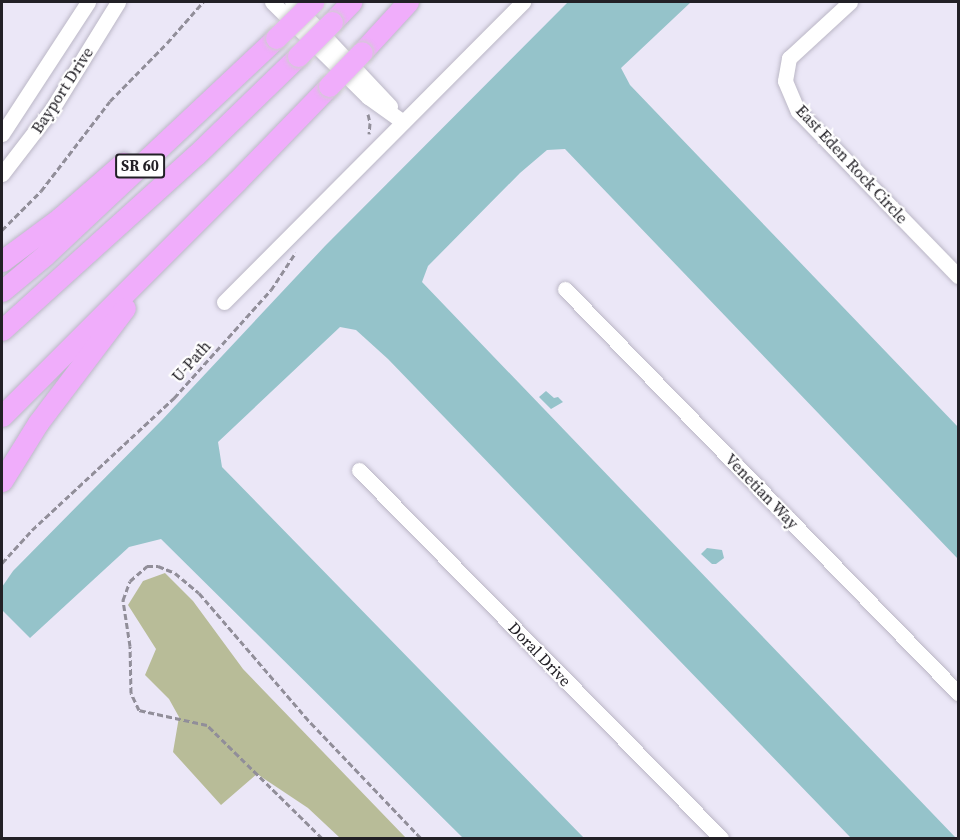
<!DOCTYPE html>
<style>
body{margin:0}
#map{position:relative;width:960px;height:840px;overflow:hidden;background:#ebe7f7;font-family:"Source Serif 4",serif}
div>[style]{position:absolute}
.forest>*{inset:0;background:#b8bc98}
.water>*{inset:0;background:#95c3ca}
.path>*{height:3px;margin-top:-1.5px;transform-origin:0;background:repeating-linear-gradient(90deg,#918e99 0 6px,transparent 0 9px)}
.roads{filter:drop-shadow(0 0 2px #bbb7c6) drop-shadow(0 0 2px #bbb7c6)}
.minor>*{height:15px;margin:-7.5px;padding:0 7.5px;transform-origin:7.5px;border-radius:7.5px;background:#fff}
.highway>*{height:21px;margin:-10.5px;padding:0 10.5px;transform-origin:10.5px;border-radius:10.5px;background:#f0adfb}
.bridges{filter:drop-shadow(0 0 2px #cececf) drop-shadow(0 0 2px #cececf)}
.highway-bridge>*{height:21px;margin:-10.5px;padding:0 10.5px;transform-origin:10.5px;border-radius:10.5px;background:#f0adfb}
span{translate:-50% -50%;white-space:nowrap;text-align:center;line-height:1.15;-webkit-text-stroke:4.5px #fff;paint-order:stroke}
.shield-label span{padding:2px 4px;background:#fff;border:2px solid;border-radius:4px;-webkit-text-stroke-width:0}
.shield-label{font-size:15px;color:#222026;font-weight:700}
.street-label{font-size:16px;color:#222026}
.frame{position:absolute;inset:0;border:3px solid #222026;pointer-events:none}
</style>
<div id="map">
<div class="forest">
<div style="clip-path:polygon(165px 573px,193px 601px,243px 669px,406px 838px,340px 838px,308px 808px,257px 774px,221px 805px,173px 752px,179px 717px,169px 699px,145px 675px,156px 649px,128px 605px,143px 581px)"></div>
</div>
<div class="water">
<div style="clip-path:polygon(568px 2px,691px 2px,621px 68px,630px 85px,958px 427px,958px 559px,565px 149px,547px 150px,520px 173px,428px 266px,422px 282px,956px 838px,851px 838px,388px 359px,356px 330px,340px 327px,218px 442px,222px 467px,584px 838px,463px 838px,161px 539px,129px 547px,30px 638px,2px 610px,2px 587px,13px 571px,162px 420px,325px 246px)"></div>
<div style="clip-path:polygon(546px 391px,554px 398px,558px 397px,563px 402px,551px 409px,539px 397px)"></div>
<div style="clip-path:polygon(707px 548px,722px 550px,724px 558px,716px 564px,712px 564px,701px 554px)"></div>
</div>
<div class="path">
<div style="left:368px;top:114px;width:9px;rotate:77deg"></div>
<div style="left:370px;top:123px;width:11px;rotate:95deg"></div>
<div style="left:2px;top:230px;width:55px;rotate:-45deg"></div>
<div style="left:41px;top:191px;width:113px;rotate:-52.5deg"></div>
<div style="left:110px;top:101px;width:81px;rotate:-45.5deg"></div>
<div style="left:167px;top:43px;width:55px;rotate:-48.7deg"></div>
<div style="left:2px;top:563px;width:45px;rotate:-47.7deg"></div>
<div style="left:32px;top:530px;width:194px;rotate:-42.9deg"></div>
<div style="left:174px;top:398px;width:145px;rotate:-48.1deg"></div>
<div style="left:271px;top:290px;width:45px;rotate:-56.7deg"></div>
<div style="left:322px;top:838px;width:161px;rotate:-135.5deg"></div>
<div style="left:207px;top:725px;width:70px;rotate:-167.6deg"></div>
<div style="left:139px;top:710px;width:19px;rotate:-115deg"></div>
<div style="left:131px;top:693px;width:47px;rotate:-91.2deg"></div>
<div style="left:130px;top:646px;width:47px;rotate:-98.7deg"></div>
<div style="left:123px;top:600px;width:20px;rotate:-70deg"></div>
<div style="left:130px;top:581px;width:23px;rotate:-41deg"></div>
<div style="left:147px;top:566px;width:11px"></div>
<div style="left:158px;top:566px;width:18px;rotate:22deg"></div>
<div style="left:175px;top:573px;width:31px;rotate:40deg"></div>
<div style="left:199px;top:593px;width:172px;rotate:49.3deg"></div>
<div style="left:311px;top:723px;width:159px;rotate:46.3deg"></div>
</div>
<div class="roads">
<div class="minor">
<div style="left:272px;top:2px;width:135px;rotate:44.7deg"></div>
<div style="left:368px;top:97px;width:43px;rotate:35.5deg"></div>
<div style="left:292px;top:2px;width:143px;rotate:46.7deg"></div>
<div style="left:850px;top:2px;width:83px;rotate:137.4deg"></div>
<div style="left:789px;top:58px;width:23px;rotate:100deg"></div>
<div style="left:785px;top:81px;width:33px;rotate:67deg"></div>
<div style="left:798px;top:111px;width:230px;rotate:45.9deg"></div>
<div style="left:2px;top:134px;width:158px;rotate:-56.9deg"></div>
<div style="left:2px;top:174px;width:82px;rotate:-52.4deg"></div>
<div style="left:52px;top:109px;width:126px;rotate:-58.3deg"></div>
<div style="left:565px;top:289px;width:564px;rotate:45.79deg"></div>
<div style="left:224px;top:302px;width:424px;rotate:-45.1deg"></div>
<div style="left:359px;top:470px;width:516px;rotate:45.47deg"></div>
</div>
<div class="highway">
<div style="left:332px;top:22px;width:28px;rotate:-46deg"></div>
<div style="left:362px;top:52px;width:68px;rotate:-47.4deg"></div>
<div style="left:2px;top:261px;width:72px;rotate:-36.6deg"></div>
<div style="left:60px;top:218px;width:84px;rotate:-41.1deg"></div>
<div style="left:2px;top:291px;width:56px;rotate:-39.9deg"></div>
<div style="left:45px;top:255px;width:317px;rotate:-43.2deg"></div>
<div style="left:2px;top:330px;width:261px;rotate:-42.1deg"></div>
<div style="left:196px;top:155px;width:142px;rotate:-44.1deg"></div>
<div style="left:2px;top:416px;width:332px;rotate:-45deg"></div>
<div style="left:237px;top:181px;width:132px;rotate:-45.9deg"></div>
<div style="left:2px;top:481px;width:68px;rotate:-58.2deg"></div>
<div style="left:38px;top:423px;width:144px;rotate:-52.9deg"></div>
</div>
</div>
<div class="bridges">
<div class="highway-bridge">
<div style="left:276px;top:38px;width:52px;rotate:-44.2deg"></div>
<div style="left:298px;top:56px;width:48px;rotate:-45deg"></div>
<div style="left:329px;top:86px;width:47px;rotate:-45.9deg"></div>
</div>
</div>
<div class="shield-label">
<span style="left:140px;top:166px">SR 60</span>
</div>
<div class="street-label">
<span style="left:62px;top:90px;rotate:-57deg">Bayport Drive</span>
<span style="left:852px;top:164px;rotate:47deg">East Eden Rock Circle</span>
<span style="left:191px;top:361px;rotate:-48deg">U-Path</span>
<span style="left:762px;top:491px;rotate:46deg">Venetian Way</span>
<span style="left:540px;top:654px;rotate:46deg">Doral Drive</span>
</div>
<div class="frame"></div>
</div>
